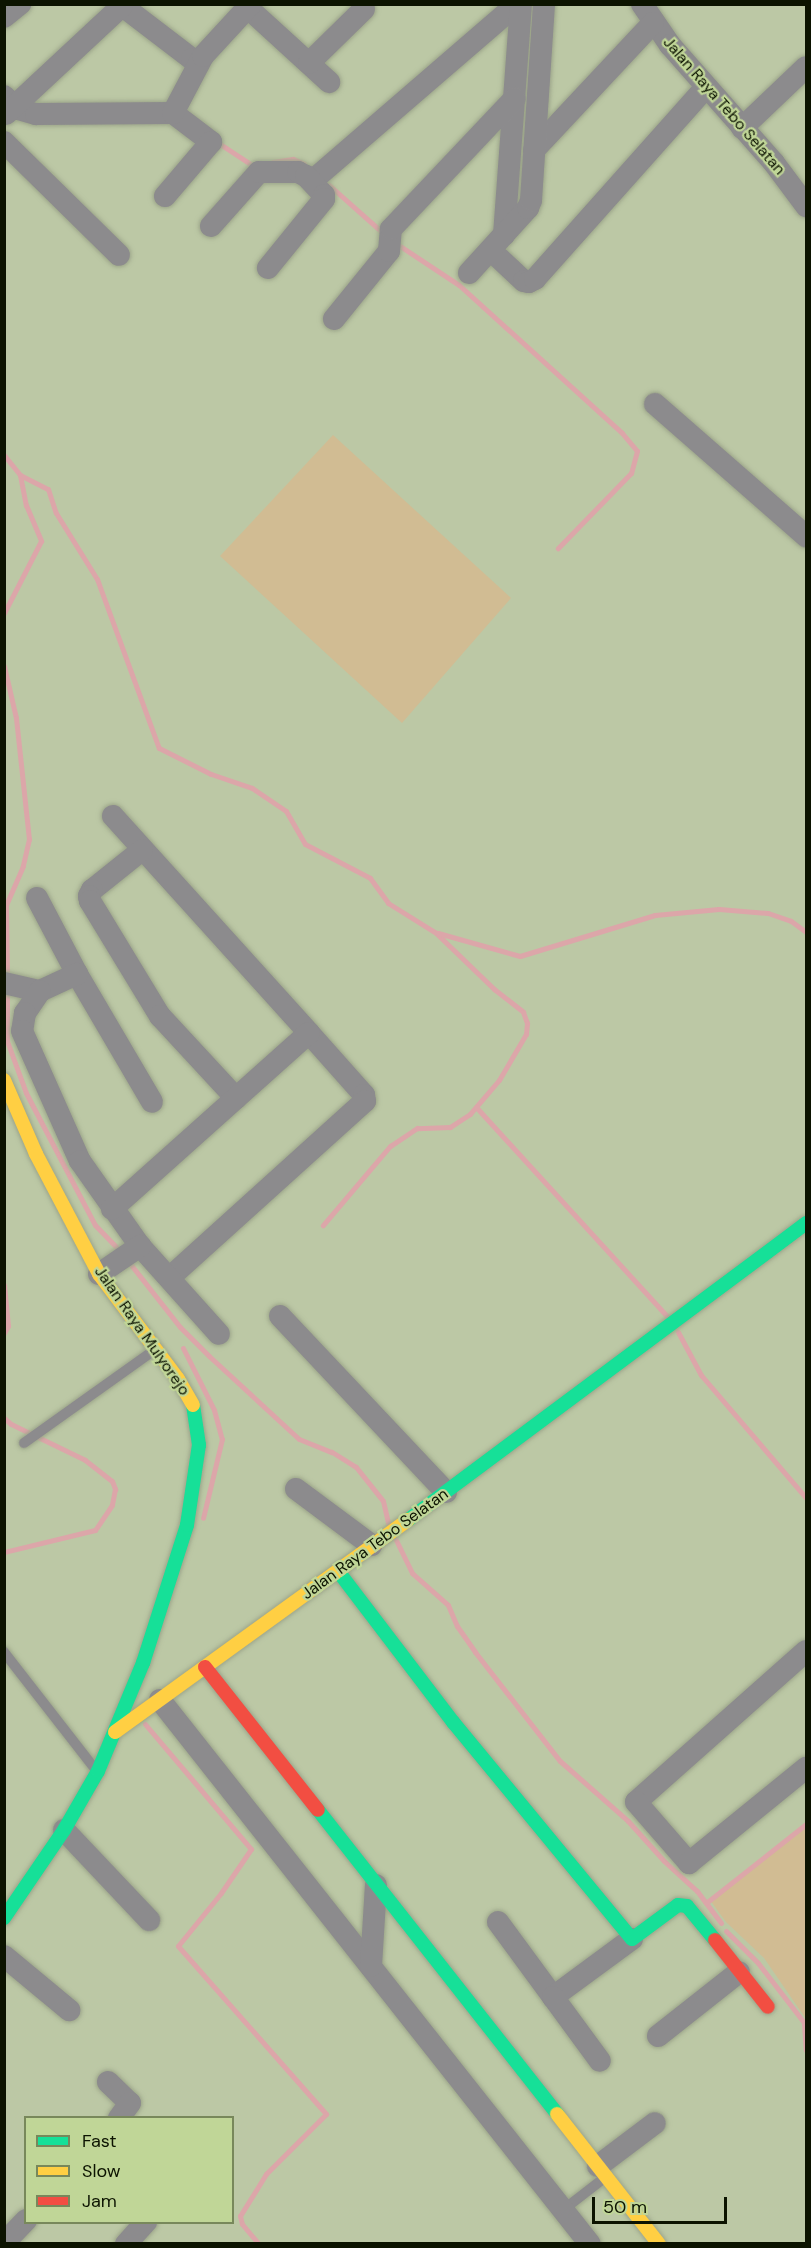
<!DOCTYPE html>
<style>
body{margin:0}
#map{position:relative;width:811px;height:2248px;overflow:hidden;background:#bcc8a5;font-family:"DM Sans",sans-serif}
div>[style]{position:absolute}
.green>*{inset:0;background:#d1bc93}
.stream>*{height:5px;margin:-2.5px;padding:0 2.5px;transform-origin:2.5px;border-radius:2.5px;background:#dca6a9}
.roads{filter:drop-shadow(0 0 2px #9ca58a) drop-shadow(0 0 2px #9ca58a)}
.lane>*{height:10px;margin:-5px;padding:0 5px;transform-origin:5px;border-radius:5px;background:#8c8b8d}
.street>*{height:22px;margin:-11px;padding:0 11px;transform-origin:11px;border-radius:11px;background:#8c8b8d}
.fast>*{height:14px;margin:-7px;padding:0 7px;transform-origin:7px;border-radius:7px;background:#16e098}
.slow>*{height:14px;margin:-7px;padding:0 7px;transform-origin:7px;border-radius:7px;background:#ffcf43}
.jam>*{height:14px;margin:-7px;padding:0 7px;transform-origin:7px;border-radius:7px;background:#f24e42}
span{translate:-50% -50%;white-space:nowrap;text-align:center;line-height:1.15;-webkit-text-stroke:4.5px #c0d697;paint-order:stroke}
.street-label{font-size:16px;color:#0c1300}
.frame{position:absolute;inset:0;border:6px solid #0c1300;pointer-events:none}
.legend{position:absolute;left:24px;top:2116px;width:210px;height:108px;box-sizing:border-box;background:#c0d697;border:2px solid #78885b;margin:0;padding:8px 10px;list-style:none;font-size:18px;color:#0c1300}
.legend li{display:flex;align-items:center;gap:12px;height:30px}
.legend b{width:30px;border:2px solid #78885b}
.scale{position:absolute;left:592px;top:2197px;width:135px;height:27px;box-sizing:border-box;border:3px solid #0c1300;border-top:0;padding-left:8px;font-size:18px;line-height:21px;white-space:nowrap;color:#0c1300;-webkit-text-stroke:4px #c0d697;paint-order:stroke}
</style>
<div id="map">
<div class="green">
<div style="clip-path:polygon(333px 435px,511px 598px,402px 723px,220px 556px)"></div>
<div style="clip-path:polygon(806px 1824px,806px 2019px,764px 1958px,726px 1922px,710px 1900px)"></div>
</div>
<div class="stream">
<div style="left:217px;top:142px;width:42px;rotate:33.3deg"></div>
<div style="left:252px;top:165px;width:6px;rotate:-9deg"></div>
<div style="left:273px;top:162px;width:20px;rotate:-9deg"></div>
<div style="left:293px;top:159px;width:12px;rotate:24deg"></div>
<div style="left:329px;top:185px;width:72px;rotate:41.6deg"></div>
<div style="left:397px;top:244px;width:74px;rotate:33.5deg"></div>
<div style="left:459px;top:285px;width:220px;rotate:42.2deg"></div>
<div style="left:622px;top:433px;width:23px;rotate:50deg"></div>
<div style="left:637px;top:451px;width:23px;rotate:105deg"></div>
<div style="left:631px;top:473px;width:105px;rotate:134.2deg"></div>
<div style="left:4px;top:455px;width:26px;rotate:51deg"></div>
<div style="left:20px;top:475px;width:31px;rotate:79deg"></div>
<div style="left:26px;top:505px;width:39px;rotate:67deg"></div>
<div style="left:41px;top:541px;width:81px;rotate:117.2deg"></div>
<div style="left:20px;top:475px;width:31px;rotate:27deg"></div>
<div style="left:48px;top:489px;width:25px;rotate:72deg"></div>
<div style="left:56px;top:513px;width:78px;rotate:58.2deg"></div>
<div style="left:97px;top:579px;width:180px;rotate:69.9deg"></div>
<div style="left:159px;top:748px;width:58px;rotate:26.6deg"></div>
<div style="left:211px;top:774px;width:43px;rotate:18.9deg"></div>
<div style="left:252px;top:788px;width:41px;rotate:34.1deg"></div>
<div style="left:286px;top:811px;width:38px;rotate:60deg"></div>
<div style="left:305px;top:844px;width:73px;rotate:27.6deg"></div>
<div style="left:370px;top:878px;width:31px;rotate:54deg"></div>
<div style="left:388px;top:903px;width:57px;rotate:32deg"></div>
<div style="left:436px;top:933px;width:81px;rotate:44deg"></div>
<div style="left:494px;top:989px;width:37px;rotate:38deg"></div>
<div style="left:523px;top:1012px;width:12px;rotate:70deg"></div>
<div style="left:527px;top:1023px;width:11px;rotate:95deg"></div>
<div style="left:526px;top:1034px;width:53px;rotate:120.4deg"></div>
<div style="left:499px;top:1080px;width:45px;rotate:130.5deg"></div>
<div style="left:470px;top:1114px;width:24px;rotate:147deg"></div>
<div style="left:450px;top:1127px;width:33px;rotate:178deg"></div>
<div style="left:417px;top:1128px;width:32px;rotate:146deg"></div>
<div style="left:390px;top:1146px;width:104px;rotate:130.3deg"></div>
<div style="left:4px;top:666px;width:53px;rotate:77deg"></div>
<div style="left:16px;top:718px;width:122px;rotate:83.9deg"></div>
<div style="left:29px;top:839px;width:28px;rotate:103deg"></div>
<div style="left:23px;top:866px;width:43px;rotate:113.6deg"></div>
<div style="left:6px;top:905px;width:74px;rotate:89.2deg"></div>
<div style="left:438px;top:933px;width:85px;rotate:15.7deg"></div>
<div style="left:520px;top:956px;width:141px;rotate:-16.9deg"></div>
<div style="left:655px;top:915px;width:64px;rotate:-5.4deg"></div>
<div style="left:719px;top:909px;width:49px;rotate:4.7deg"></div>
<div style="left:768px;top:913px;width:24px;rotate:19deg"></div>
<div style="left:791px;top:921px;width:19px;rotate:36deg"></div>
<div style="left:7px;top:988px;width:53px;rotate:90deg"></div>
<div style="left:7px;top:1041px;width:55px;rotate:69.9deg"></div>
<div style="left:26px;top:1093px;width:149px;rotate:62.4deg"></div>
<div style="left:95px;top:1225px;width:39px;rotate:46deg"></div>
<div style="left:476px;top:1107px;width:283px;rotate:47.6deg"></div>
<div style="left:128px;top:1261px;width:84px;rotate:51.8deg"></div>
<div style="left:180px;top:1327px;width:41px;rotate:45deg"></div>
<div style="left:209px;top:1356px;width:122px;rotate:42.7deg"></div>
<div style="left:299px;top:1439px;width:35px;rotate:22deg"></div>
<div style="left:332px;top:1452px;width:28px;rotate:32deg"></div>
<div style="left:356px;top:1467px;width:43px;rotate:51.5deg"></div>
<div style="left:383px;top:1501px;width:23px;rotate:77deg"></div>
<div style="left:4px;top:1285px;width:41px;rotate:84.4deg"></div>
<div style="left:8px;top:1326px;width:8px;rotate:120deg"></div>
<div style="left:678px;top:1332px;width:49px;rotate:61.9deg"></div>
<div style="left:701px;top:1375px;width:162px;rotate:49.5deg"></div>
<div style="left:183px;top:1348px;width:69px;rotate:63.4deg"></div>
<div style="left:214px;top:1410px;width:30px;rotate:75deg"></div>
<div style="left:222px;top:1439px;width:81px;rotate:103.5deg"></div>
<div style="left:4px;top:1418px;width:9px;rotate:41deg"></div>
<div style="left:11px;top:1424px;width:82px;rotate:25.9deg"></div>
<div style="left:85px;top:1460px;width:34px;rotate:38deg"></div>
<div style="left:112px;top:1481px;width:9px;rotate:69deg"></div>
<div style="left:115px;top:1489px;width:16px;rotate:101deg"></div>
<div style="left:112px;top:1505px;width:30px;rotate:124deg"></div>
<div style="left:95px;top:1530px;width:94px;rotate:166.4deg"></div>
<div style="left:396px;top:1540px;width:37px;rotate:64deg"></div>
<div style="left:412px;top:1573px;width:48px;rotate:41.6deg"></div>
<div style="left:448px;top:1605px;width:23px;rotate:67deg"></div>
<div style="left:457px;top:1626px;width:32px;rotate:55deg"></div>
<div style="left:475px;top:1652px;width:138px;rotate:52.1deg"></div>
<div style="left:560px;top:1761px;width:91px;rotate:41.4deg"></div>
<div style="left:628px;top:1821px;width:54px;rotate:48deg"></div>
<div style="left:664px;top:1861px;width:45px;rotate:42.3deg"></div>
<div style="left:697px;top:1891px;width:40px;rotate:53deg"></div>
<div style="left:145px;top:1724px;width:164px;rotate:49.7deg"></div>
<div style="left:251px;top:1849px;width:53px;rotate:124.3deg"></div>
<div style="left:221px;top:1893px;width:68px;rotate:129.1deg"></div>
<div style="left:178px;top:1946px;width:224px;rotate:48.6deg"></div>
<div style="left:326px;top:2114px;width:85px;rotate:135deg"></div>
<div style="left:266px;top:2174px;width:49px;rotate:121.8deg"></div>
<div style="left:240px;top:2216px;width:8px;rotate:76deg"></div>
<div style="left:242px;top:2224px;width:26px;rotate:50deg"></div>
<div style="left:706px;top:1903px;width:127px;rotate:-38.3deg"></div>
<div style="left:726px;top:1931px;width:45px;rotate:45deg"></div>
<div style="left:758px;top:1963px;width:78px;rotate:52.3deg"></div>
<div style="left:804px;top:2024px;width:26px;rotate:86deg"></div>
</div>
<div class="roads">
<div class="lane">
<div style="left:24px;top:1443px;width:158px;rotate:-35.5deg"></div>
<div style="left:4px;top:1652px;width:148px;rotate:52.1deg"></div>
<div style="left:563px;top:2210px;width:51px;rotate:-37.8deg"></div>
</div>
<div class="street">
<div style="left:120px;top:4px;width:91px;rotate:37.4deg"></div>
<div style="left:192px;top:59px;width:8px;rotate:14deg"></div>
<div style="left:642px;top:4px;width:50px;rotate:55.7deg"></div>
<div style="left:670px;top:45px;width:157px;rotate:48.6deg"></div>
<div style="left:774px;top:163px;width:54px;rotate:53.3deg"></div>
<div style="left:248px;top:8px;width:110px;rotate:42.4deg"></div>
<div style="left:4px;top:17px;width:21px;rotate:-39deg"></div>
<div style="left:309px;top:63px;width:77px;rotate:-44.5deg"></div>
<div style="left:4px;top:96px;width:19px;rotate:43deg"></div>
<div style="left:18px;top:109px;width:19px;rotate:16deg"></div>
<div style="left:36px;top:114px;width:137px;rotate:-0.4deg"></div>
<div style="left:173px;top:113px;width:48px;rotate:37.3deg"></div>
<div style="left:211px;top:142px;width:71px;rotate:130.4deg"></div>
<div style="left:173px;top:113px;width:64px;rotate:-62.2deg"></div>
<div style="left:203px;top:56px;width:71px;rotate:-47.3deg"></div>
<div style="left:6px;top:114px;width:158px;rotate:-43deg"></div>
<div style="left:742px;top:128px;width:88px;rotate:-43.6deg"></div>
<div style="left:4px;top:142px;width:161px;rotate:44.5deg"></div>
<div style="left:534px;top:150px;width:174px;rotate:-46.9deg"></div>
<div style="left:312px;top:181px;width:271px;rotate:-40.8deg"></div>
<div style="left:211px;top:226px;width:72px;rotate:-48.4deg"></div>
<div style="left:259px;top:172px;width:39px"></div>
<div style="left:298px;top:172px;width:9px;rotate:27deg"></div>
<div style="left:306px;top:176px;width:26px;rotate:47deg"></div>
<div style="left:324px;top:195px;width:4px;rotate:90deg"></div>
<div style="left:324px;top:199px;width:89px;rotate:129.1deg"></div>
<div style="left:504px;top:235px;width:232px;rotate:-85.8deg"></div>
<div style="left:499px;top:258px;width:34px;rotate:43deg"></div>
<div style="left:524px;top:281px;width:5px;rotate:11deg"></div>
<div style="left:529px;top:282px;width:7px;rotate:-27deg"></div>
<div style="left:535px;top:279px;width:256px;rotate:-48.3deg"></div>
<div style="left:469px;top:273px;width:88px;rotate:-47.8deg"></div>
<div style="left:528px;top:208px;width:9px;rotate:-69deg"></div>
<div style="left:531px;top:200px;width:196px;rotate:-86.2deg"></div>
<div style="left:334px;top:319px;width:87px;rotate:-51deg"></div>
<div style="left:389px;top:251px;width:22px;rotate:-85deg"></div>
<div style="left:391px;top:229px;width:180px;rotate:-46.6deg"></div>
<div style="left:655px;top:404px;width:201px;rotate:41.2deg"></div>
<div style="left:113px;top:816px;width:292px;rotate:47.9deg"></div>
<div style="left:309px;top:1033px;width:83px;rotate:48.4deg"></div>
<div style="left:364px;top:1095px;width:6px;rotate:81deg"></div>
<div style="left:365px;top:1101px;width:263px;rotate:137.9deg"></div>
<div style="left:142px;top:850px;width:64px;rotate:141.3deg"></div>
<div style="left:92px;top:890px;width:7px;rotate:117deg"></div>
<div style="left:89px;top:896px;width:5px;rotate:79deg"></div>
<div style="left:90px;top:901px;width:135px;rotate:58.7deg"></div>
<div style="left:160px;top:1016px;width:112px;rotate:47.2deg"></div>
<div style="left:37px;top:898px;width:86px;rotate:62.2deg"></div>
<div style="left:77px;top:974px;width:148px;rotate:59.6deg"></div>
<div style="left:4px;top:983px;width:37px;rotate:13deg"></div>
<div style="left:40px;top:991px;width:41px;rotate:-24.7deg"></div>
<div style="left:40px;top:991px;width:27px;rotate:124deg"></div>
<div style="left:25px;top:1013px;width:18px;rotate:99deg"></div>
<div style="left:22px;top:1031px;width:142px;rotate:66deg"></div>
<div style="left:80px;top:1161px;width:104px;rotate:54.8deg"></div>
<div style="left:140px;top:1246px;width:118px;rotate:48.1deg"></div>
<div style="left:112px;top:1209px;width:264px;rotate:-41.8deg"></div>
<div style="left:99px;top:1274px;width:50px;rotate:-34.3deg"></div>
<div style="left:280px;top:1316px;width:242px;rotate:46.7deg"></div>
<div style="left:296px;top:1489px;width:94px;rotate:36.7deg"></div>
<div style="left:806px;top:1651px;width:227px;rotate:138.4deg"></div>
<div style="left:636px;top:1802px;width:81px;rotate:49deg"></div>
<div style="left:689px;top:1863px;width:151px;rotate:-39.1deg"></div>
<div style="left:160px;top:1700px;width:693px;rotate:51.68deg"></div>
<div style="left:64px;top:1830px;width:124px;rotate:46.6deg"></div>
<div style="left:498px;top:1922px;width:93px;rotate:53.7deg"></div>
<div style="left:553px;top:1997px;width:98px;rotate:-36.3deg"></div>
<div style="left:4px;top:1956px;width:85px;rotate:39.7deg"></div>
<div style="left:371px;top:1966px;width:81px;rotate:-86.5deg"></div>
<div style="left:553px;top:1997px;width:79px;rotate:53.7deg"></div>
<div style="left:658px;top:2036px;width:103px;rotate:-38.3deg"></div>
<div style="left:108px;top:2082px;width:30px;rotate:44deg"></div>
<div style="left:130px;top:2103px;width:19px;rotate:126deg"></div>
<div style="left:598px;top:2166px;width:71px;rotate:-37deg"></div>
<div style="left:4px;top:2243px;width:32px;rotate:-46deg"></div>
<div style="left:126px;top:2244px;width:30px;rotate:-48deg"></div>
</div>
<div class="fast">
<div style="left:408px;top:1520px;width:497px;rotate:-36.7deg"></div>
<div style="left:338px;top:1571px;width:190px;rotate:52.7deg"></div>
<div style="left:453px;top:1722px;width:281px;rotate:50.5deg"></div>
<div style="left:632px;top:1939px;width:57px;rotate:-36.5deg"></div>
<div style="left:678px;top:1905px;width:9px;rotate:6deg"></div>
<div style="left:687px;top:1906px;width:44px;rotate:50.5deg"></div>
<div style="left:318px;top:1810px;width:387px;rotate:51.8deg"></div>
<div style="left:4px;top:1918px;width:107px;rotate:-55.7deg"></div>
<div style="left:64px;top:1830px;width:68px;rotate:-60deg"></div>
<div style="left:98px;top:1771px;width:117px;rotate:-67.4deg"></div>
<div style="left:143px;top:1663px;width:145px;rotate:-72.3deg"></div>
<div style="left:187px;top:1525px;width:81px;rotate:-81.5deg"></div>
<div style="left:199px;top:1445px;width:40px;rotate:-98.5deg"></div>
</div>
<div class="slow">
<div style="left:4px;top:1080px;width:81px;rotate:66.6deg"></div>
<div style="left:36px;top:1154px;width:136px;rotate:62.3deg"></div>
<div style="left:99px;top:1274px;width:131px;rotate:53deg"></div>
<div style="left:178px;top:1379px;width:30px;rotate:60deg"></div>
<div style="left:115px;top:1732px;width:362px;rotate:-35.9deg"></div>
<div style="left:557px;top:2114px;width:165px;rotate:51.9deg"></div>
</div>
<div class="jam">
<div style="left:205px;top:1667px;width:182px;rotate:51.7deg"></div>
<div style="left:715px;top:1940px;width:85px;rotate:51.7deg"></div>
</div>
</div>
<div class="street-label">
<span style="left:724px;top:106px;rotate:49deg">Jalan Raya Tebo Selatan</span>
<span style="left:142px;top:1331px;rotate:55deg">Jalan Raya Mulyorejo</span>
<span style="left:375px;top:1544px;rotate:-36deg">Jalan Raya Tebo Selatan</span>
</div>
<div class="frame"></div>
<ul class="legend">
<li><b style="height:8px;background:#16e098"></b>Fast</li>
<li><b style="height:8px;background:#ffcf43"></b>Slow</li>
<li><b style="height:8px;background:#f24e42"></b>Jam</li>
</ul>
<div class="scale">50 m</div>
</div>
